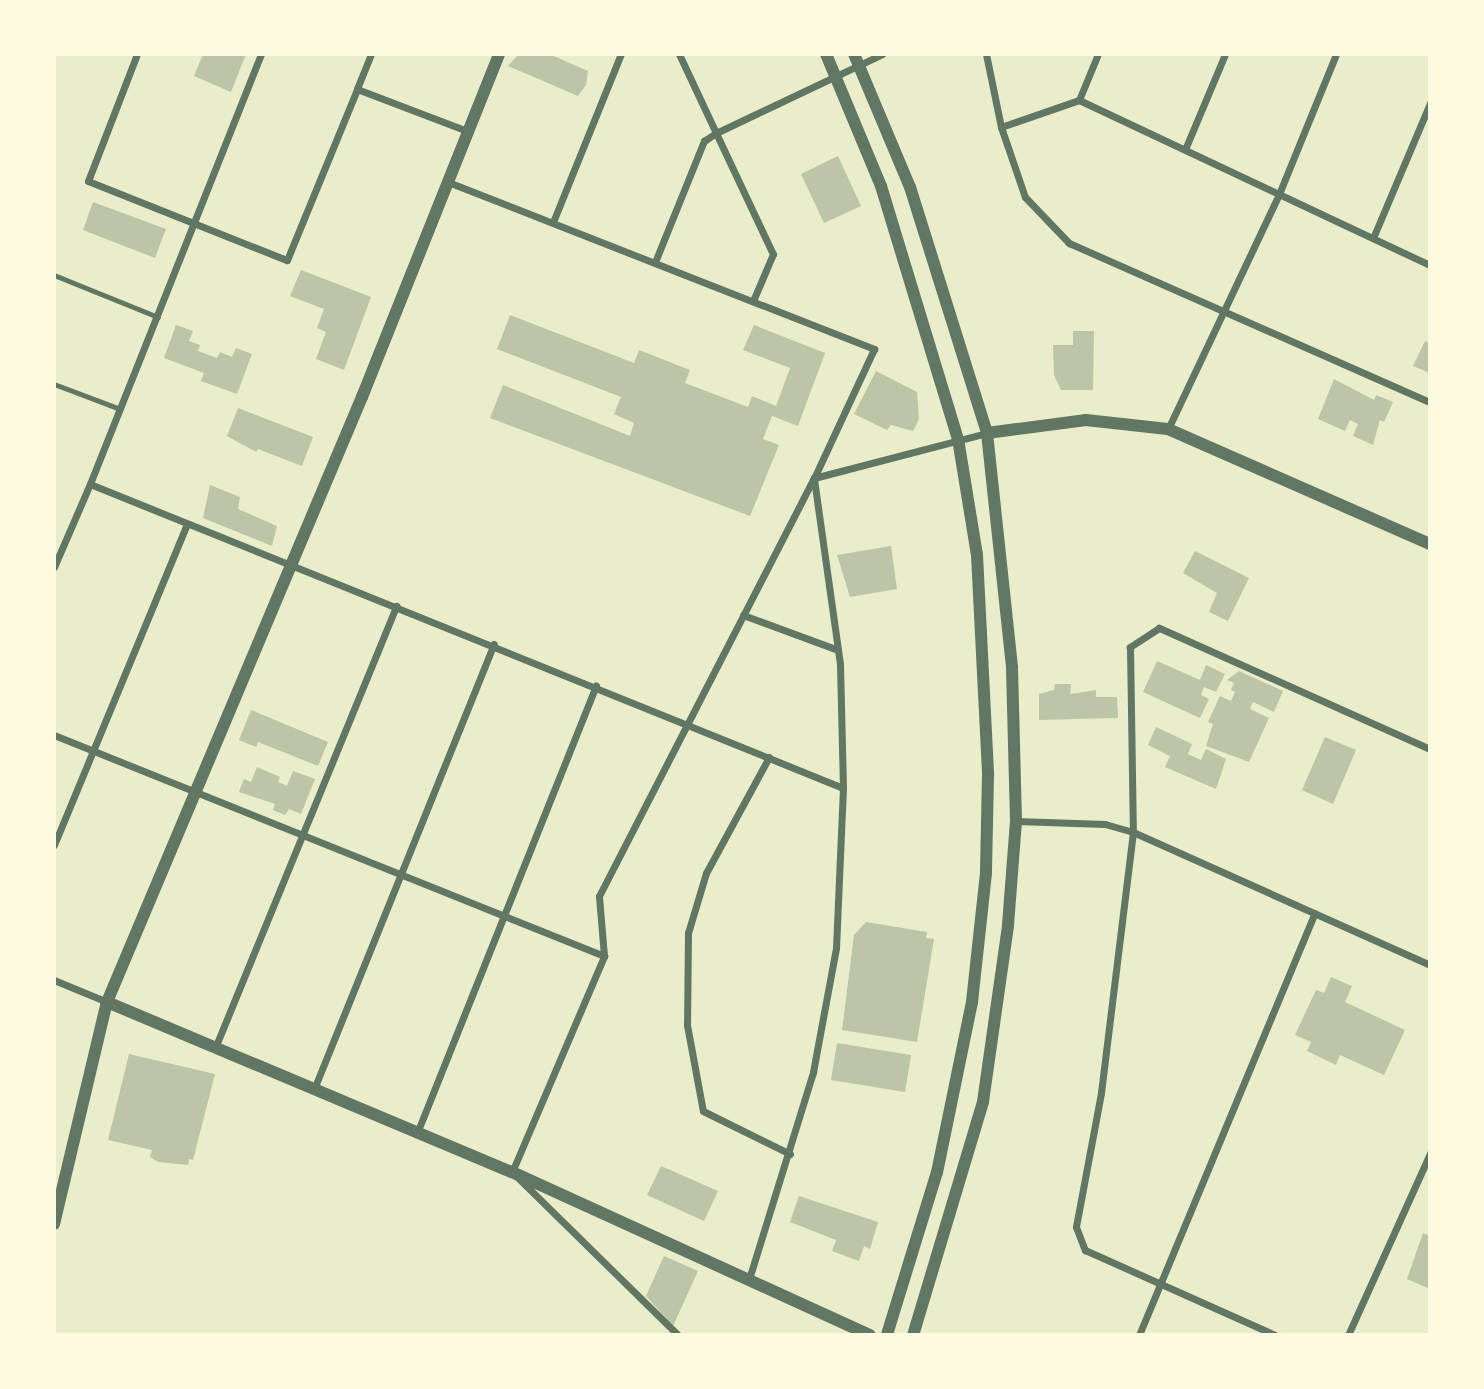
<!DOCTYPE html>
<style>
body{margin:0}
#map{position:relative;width:1484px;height:1389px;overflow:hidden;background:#e9edc9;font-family:"Sofia Sans Condensed",sans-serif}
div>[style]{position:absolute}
.building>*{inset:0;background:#bcc5a7}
.service>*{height:5px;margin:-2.5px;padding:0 2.5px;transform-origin:2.5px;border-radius:2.5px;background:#617663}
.minor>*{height:7px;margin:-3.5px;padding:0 3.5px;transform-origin:3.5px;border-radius:3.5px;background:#617663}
.tertiary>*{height:12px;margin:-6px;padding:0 6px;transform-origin:6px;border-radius:6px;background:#617663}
span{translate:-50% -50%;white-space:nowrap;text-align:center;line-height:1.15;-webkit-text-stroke:5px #fefae0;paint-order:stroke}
.frame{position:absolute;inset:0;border:56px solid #fefae0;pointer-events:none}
</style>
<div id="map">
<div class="building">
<div style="clip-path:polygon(203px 54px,246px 54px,231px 92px,194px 76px)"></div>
<div style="clip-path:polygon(519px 54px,549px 54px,588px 71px,586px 85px,578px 96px,508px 66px)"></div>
<div style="clip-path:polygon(838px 156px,861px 206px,824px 223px,801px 174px)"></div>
<div style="clip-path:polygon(93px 202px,166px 229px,155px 258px,83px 230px)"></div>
<div style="clip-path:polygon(301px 270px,371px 297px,344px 370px,316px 359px,326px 332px,317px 328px,324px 309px,290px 296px)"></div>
<div style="clip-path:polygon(510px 315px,634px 363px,639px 350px,690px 370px,685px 383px,748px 407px,752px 396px,776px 406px,790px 368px,743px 350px,754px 325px,825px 353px,798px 426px,772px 416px,763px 439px,779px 445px,750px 516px,490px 418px,503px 385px,630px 436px,634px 423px,614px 414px,621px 397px,497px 349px)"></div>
<div style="clip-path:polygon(176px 325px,193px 331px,189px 341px,200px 345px,198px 351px,217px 358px,220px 352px,232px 357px,236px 348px,252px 354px,237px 394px,201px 381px,204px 373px,164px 358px)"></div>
<div style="clip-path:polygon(1073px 331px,1094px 331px,1093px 390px,1061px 390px,1054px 375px,1053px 345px,1073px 345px)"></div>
<div style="clip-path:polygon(1425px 341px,1430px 343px,1430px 373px,1413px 366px)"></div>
<div style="clip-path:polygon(876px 371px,917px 392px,919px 419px,913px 431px,891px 425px,887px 430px,854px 414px)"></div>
<div style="clip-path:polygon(1334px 379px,1374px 400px,1376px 395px,1393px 402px,1384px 422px,1380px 420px,1373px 445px,1353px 436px,1358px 424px,1350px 420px,1345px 431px,1318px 419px)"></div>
<div style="clip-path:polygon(238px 408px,313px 437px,302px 466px,258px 449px,256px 452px,227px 436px)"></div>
<div style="clip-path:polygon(210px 485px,240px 497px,238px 509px,277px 526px,272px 546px,203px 518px)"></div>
<div style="clip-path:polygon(891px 546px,897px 589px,850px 597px,837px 555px)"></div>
<div style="clip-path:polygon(1195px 551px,1249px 578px,1228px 621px,1209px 612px,1217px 593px,1183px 573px)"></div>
<div style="clip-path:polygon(1157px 661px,1200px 680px,1206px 665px,1225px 674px,1216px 692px,1204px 687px,1201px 695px,1209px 699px,1200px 718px,1143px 692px)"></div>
<div style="clip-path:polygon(1239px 671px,1283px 691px,1274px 712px,1253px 702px,1250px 709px,1269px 718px,1249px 762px,1206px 746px,1213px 724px,1208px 722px,1220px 696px,1231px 701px,1235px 692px,1231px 690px,1234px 683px,1227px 680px)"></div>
<div style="clip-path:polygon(1055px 684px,1071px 684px,1070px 694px,1096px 690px,1096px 697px,1117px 697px,1118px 718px,1039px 720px,1039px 694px,1054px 690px)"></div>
<div style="clip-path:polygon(251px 710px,328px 742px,318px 766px,258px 742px,256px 747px,239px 740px)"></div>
<div style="clip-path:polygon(1156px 727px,1192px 744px,1188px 754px,1201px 760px,1206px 749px,1226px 759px,1216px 789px,1165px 767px,1170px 756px,1148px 745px)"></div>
<div style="clip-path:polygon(1325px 737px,1356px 750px,1333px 804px,1302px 790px)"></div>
<div style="clip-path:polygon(257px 767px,280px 777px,278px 782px,287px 786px,293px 771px,315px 779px,301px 814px,289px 809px,285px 815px,273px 810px,275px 804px,239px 792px,244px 779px,251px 782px)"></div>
<div style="clip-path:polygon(866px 922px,927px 932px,926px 938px,934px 939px,917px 1042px,842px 1030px,854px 935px)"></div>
<div style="clip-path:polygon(1331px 977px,1352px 986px,1345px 1002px,1405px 1030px,1384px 1075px,1340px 1055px,1336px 1065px,1307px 1051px,1311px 1042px,1295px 1035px,1316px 990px,1324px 993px)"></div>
<div style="clip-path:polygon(837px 1043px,911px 1055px,905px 1092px,831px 1080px)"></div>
<div style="clip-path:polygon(129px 1054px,215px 1074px,193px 1160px,189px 1159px,188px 1165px,158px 1162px,150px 1157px,152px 1150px,108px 1140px)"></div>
<div style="clip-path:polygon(661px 1166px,718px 1191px,704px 1221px,647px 1195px)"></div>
<div style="clip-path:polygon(799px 1196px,878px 1222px,870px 1249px,864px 1246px,859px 1261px,832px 1251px,836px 1240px,790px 1222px)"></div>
<div style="clip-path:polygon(1423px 1233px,1430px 1236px,1430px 1289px,1407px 1279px)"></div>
<div style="clip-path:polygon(664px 1256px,698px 1271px,673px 1326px,646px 1296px)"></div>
</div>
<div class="service">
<div style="left:54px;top:275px;width:112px;rotate:22deg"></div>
<div style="left:54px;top:384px;width:71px;rotate:20.7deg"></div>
</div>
<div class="minor">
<div style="left:137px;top:54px;width:136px;rotate:111.1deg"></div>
<div style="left:88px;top:181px;width:214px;rotate:21.7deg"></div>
<div style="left:287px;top:260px;width:185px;rotate:-67.7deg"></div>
<div style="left:261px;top:54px;width:463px;rotate:111.7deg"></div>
<div style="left:90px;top:484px;width:812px;rotate:21.98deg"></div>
<div style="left:371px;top:54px;width:38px;rotate:112deg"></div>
<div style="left:357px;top:89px;width:118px;rotate:20.9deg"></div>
<div style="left:679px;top:54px;width:87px;rotate:64.9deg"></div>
<div style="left:716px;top:133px;width:184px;rotate:-25.4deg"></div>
<div style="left:986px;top:54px;width:75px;rotate:78.4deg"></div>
<div style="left:1001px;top:127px;width:83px;rotate:-19.1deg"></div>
<div style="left:1079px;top:100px;width:388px;rotate:25.2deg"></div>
<div style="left:1079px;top:100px;width:50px;rotate:-67.6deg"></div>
<div style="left:1001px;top:127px;width:74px;rotate:71.1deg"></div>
<div style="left:1025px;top:197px;width:64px;rotate:46.3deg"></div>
<div style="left:1069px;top:243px;width:394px;rotate:23.8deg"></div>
<div style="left:1186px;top:147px;width:101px;rotate:-67.2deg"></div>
<div style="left:448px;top:182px;width:458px;rotate:21.4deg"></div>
<div style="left:874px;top:349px;width:142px;rotate:114.9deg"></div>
<div style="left:814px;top:478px;width:179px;rotate:-14.6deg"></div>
<div style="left:553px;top:222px;width:181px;rotate:-68deg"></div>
<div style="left:1373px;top:238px;width:147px;rotate:-67.1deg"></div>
<div style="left:655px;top:262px;width:131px;rotate:-68deg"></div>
<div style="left:704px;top:141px;width:14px;rotate:-34deg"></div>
<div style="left:716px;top:133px;width:134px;rotate:64.8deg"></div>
<div style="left:773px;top:254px;width:51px;rotate:113.1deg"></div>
<div style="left:1168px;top:429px;width:260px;rotate:-64.7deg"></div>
<div style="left:1279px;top:194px;width:151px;rotate:-67.8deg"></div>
<div style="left:54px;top:567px;width:90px;rotate:-66.6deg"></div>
<div style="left:743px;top:615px;width:101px;rotate:20.2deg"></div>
<div style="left:54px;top:735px;width:593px;rotate:21.89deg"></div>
<div style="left:1430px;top:749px;width:297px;rotate:-155.9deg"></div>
<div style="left:1159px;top:628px;width:35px;rotate:147deg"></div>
<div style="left:1130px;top:647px;width:185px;rotate:89.1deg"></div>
<div style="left:1133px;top:832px;width:325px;rotate:24.1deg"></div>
<div style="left:769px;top:757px;width:132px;rotate:118.5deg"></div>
<div style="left:706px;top:873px;width:63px;rotate:106.7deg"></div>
<div style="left:688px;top:933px;width:92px;rotate:90.6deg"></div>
<div style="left:687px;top:1025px;width:87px;rotate:79.5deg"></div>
<div style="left:703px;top:1111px;width:97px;rotate:26.3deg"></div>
<div style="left:1016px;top:821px;width:89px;rotate:1.9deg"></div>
<div style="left:1105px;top:824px;width:29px;rotate:16deg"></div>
<div style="left:1133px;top:832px;width:263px;rotate:97deg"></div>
<div style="left:1101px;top:1093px;width:136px;rotate:100.6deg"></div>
<div style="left:1076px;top:1227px;width:25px;rotate:69deg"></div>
<div style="left:1085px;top:1250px;width:208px;rotate:24.1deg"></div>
<div style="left:54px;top:845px;width:347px;rotate:-67.5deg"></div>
<div style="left:54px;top:980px;width:57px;rotate:22.5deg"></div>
<div style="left:215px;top:1048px;width:478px;rotate:-67.7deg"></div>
<div style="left:314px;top:1089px;width:480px;rotate:-68deg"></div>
<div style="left:417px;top:1133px;width:482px;rotate:-68.2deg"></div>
<div style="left:749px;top:1279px;width:217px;rotate:-72.8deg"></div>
<div style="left:813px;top:1072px;width:126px;rotate:-79.5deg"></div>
<div style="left:836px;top:948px;width:160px;rotate:-87.5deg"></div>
<div style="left:843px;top:788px;width:124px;rotate:-91.4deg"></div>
<div style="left:840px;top:664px;width:188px;rotate:-98deg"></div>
<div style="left:678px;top:1335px;width:233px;rotate:-135.5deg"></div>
<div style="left:512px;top:1172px;width:235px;rotate:-66.9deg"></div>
<div style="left:604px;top:956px;width:60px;rotate:-94.8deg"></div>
<div style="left:599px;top:896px;width:470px;rotate:-62.8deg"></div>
<div style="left:1139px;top:1335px;width:457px;rotate:-67.4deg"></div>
<div style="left:1348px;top:1335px;width:200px;rotate:-65.7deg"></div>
</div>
<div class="tertiary">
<div style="left:826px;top:54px;width:143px;rotate:67.4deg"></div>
<div style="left:881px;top:186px;width:264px;rotate:73.1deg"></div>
<div style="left:958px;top:439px;width:118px;rotate:80.7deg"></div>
<div style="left:977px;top:555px;width:220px;rotate:87.1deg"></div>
<div style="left:988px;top:775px;width:98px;rotate:91.2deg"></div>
<div style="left:986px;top:873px;width:130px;rotate:96.2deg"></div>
<div style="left:972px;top:1002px;width:174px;rotate:101.6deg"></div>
<div style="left:937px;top:1172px;width:170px;rotate:107.1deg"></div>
<div style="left:854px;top:54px;width:144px;rotate:67.2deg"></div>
<div style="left:910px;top:187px;width:258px;rotate:72.6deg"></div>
<div style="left:987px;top:433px;width:236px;rotate:83.9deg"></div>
<div style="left:1012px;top:668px;width:153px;rotate:88.5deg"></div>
<div style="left:1016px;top:821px;width:105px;rotate:94.4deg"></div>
<div style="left:1008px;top:926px;width:178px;rotate:98.1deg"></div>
<div style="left:983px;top:1102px;width:243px;rotate:106.7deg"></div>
<div style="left:987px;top:433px;width:100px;rotate:-7.5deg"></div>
<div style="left:1086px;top:420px;width:82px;rotate:6.3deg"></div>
<div style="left:1168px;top:429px;width:286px;rotate:23.7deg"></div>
<div style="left:107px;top:1002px;width:439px;rotate:22.8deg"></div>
<div style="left:512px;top:1172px;width:393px;rotate:24.5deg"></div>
<div style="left:54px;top:1224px;width:228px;rotate:-76.6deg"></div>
<div style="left:107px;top:1002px;width:657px;rotate:-67.15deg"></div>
<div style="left:362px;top:397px;width:369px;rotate:-68.2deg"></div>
</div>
<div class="frame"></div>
</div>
